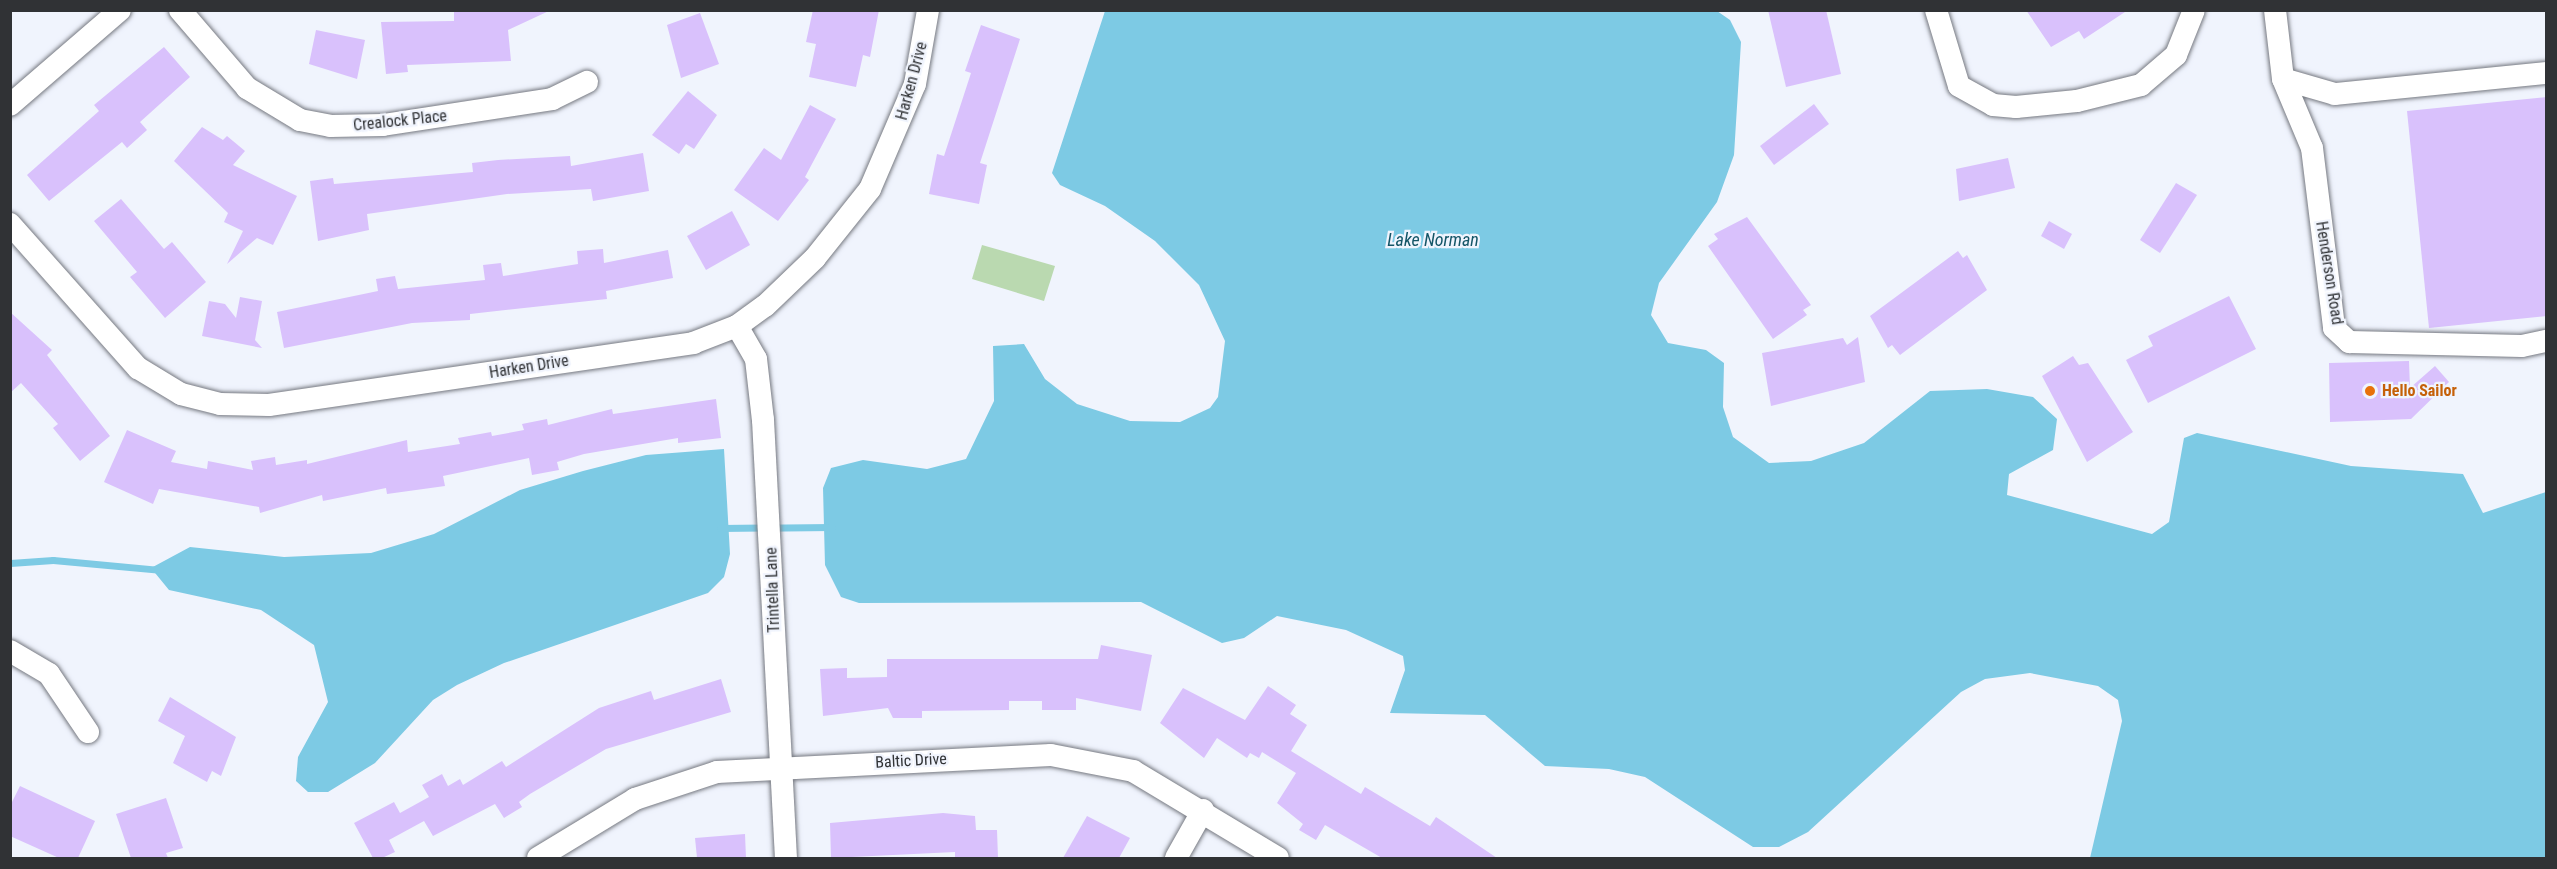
<!DOCTYPE html>
<style>
body{margin:0}
#map{position:relative;width:2557px;height:869px;overflow:hidden;background:#f0f4fd;font-family:"Roboto Condensed",sans-serif}
div>[style]{position:absolute}
.green>*{inset:0;background:#bad9b0}
.water>*{inset:0;background:#7dcae4}
.stream>*{height:7px;margin:-3.5px;padding:0 3.5px;transform-origin:3.5px;border-radius:3.5px;background:#7dcae4}
.building>*{inset:0;background:#d9c1fc}
.roads{filter:drop-shadow(0 0 2px #767981) drop-shadow(0 0 2px #767981)}
.street>*{height:22px;margin:-11px;padding:0 11px;transform-origin:11px;border-radius:11px;background:#fff}
.dots>*{width:16px;height:16px;translate:-50% -50%;box-sizing:border-box;border:3px solid #f0f4fd;border-radius:50%}
span{translate:-50% -50%;white-space:nowrap;text-align:center;line-height:1.15;-webkit-text-stroke:4.5px #f0f4fd;paint-order:stroke}
.street-label{font-size:16px;color:#303235}
.food-label{font-size:16px;color:#c56008;font-weight:700}
.left{translate:0 -50%;text-align:left}
.water-label{font-size:18px;color:#145567;font-style:italic}
.frame{position:absolute;inset:0;border:12px solid #303235;pointer-events:none}
</style>
<div id="map">
<div class="green">
<div style="clip-path:polygon(982px 245px,1055px 266px,1044px 301px,972px 279px)"></div>
</div>
<div class="water">
<div style="clip-path:polygon(1105px 11px,1717px 11px,1730px 20px,1741px 42px,1734px 155px,1717px 202px,1659px 283px,1651px 315px,1668px 343px,1706px 350px,1724px 363px,1723px 407px,1733px 437px,1769px 463px,1811px 461px,1864px 443px,1930px 391px,1987px 389px,2033px 397px,2057px 419px,2053px 450px,2009px 474px,2007px 495px,2152px 534px,2169px 522px,2184px 438px,2197px 433px,2351px 466px,2463px 474px,2483px 513px,2546px 492px,2546px 858px,2090px 858px,2122px 721px,2118px 700px,2098px 686px,2030px 673px,1985px 679px,1961px 692px,1808px 832px,1779px 847px,1753px 847px,1645px 777px,1609px 769px,1545px 766px,1485px 715px,1390px 713px,1405px 670px,1403px 656px,1346px 630px,1277px 616px,1244px 638px,1222px 643px,1141px 602px,859px 603px,841px 597px,825px 565px,823px 488px,831px 468px,863px 460px,927px 469px,966px 459px,994px 401px,993px 346px,1024px 344px,1045px 379px,1077px 404px,1130px 421px,1180px 422px,1210px 408px,1218px 397px,1225px 341px,1199px 285px,1155px 241px,1105px 206px,1060px 185px,1052px 173px)"></div>
<div style="clip-path:polygon(724px 449px,730px 554px,724px 577px,708px 593px,504px 663px,457px 685px,433px 700px,375px 763px,328px 792px,308px 792px,296px 781px,298px 757px,328px 702px,314px 645px,261px 610px,169px 590px,151px 568px,190px 547px,284px 557px,371px 553px,434px 534px,520px 490px,583px 471px,646px 455px)"></div>
</div>
<div class="stream">
<div style="left:720px;top:528px;width:112px;rotate:-0.5deg"></div>
<div style="left:10px;top:563px;width:43px;rotate:-4deg"></div>
<div style="left:53px;top:560px;width:107px;rotate:5.3deg"></div>
</div>
<div class="building">
<div style="clip-path:polygon(471px 10px,551px 10px,508px 30px,511px 61px,407px 65px,408px 72px,386px 74px,381px 22px,454px 21px,454px 12px)"></div>
<div style="clip-path:polygon(813px 10px,879px 10px,870px 57px,863px 55px,856px 87px,809px 77px,816px 44px,806px 42px)"></div>
<div style="clip-path:polygon(1768px 10px,1826px 10px,1841px 74px,1786px 87px)"></div>
<div style="clip-path:polygon(2026px 10px,2128px 10px,2084px 39px,2079px 31px,2051px 47px)"></div>
<div style="clip-path:polygon(700px 13px,719px 64px,681px 78px,667px 25px)"></div>
<div style="clip-path:polygon(981px 25px,1020px 39px,980px 163px,987px 165px,979px 204px,929px 194px,937px 154px,944px 156px,971px 73px,965px 71px)"></div>
<div style="clip-path:polygon(316px 30px,365px 40px,357px 79px,309px 64px)"></div>
<div style="clip-path:polygon(164px 47px,190px 77px,140px 122px,147px 130px,127px 148px,122px 142px,49px 201px,27px 175px,99px 111px,94px 105px)"></div>
<div style="clip-path:polygon(688px 91px,717px 115px,694px 149px,686px 144px,679px 154px,652px 135px)"></div>
<div style="clip-path:polygon(2547px 97px,2547px 316px,2429px 328px,2407px 111px)"></div>
<div style="clip-path:polygon(1814px 104px,1829px 124px,1774px 165px,1760px 146px)"></div>
<div style="clip-path:polygon(810px 105px,836px 119px,805px 177px,809px 180px,778px 221px,734px 190px,764px 148px,781px 160px)"></div>
<div style="clip-path:polygon(202px 127px,223px 140px,227px 136px,245px 151px,233px 165px,297px 196px,273px 245px,257px 238px,227px 264px,243px 231px,224px 222px,228px 213px,174px 161px)"></div>
<div style="clip-path:polygon(643px 153px,649px 191px,593px 201px,591px 189px,507px 194px,367px 214px,369px 230px,318px 241px,310px 181px,333px 178px,334px 184px,473px 172px,472px 163px,498px 160px,570px 156px,571px 166px)"></div>
<div style="clip-path:polygon(2008px 158px,2015px 188px,1959px 201px,1956px 169px)"></div>
<div style="clip-path:polygon(2176px 183px,2197px 195px,2160px 253px,2140px 240px)"></div>
<div style="clip-path:polygon(121px 199px,164px 249px,172px 242px,206px 282px,165px 318px,130px 277px,137px 272px,94px 221px)"></div>
<div style="clip-path:polygon(732px 211px,750px 245px,706px 270px,687px 236px)"></div>
<div style="clip-path:polygon(1747px 217px,1811px 305px,1803px 310px,1807px 315px,1773px 339px,1708px 246px,1718px 239px,1714px 234px)"></div>
<div style="clip-path:polygon(2049px 221px,2072px 234px,2064px 249px,2041px 236px)"></div>
<div style="clip-path:polygon(603px 249px,604px 263px,668px 250px,673px 278px,606px 291px,607px 299px,470px 314px,470px 320px,412px 323px,284px 348px,277px 312px,378px 291px,376px 279px,395px 276px,398px 289px,485px 280px,483px 265px,501px 263px,503px 276px,578px 264px,577px 251px)"></div>
<div style="clip-path:polygon(1958px 251px,1963px 258px,1967px 255px,1987px 290px,1900px 355px,1892px 345px,1888px 348px,1870px 316px)"></div>
<div style="clip-path:polygon(2229px 296px,2256px 349px,2148px 403px,2126px 360px,2153px 346px,2148px 336px)"></div>
<div style="clip-path:polygon(240px 297px,262px 301px,255px 340px,262px 348px,202px 336px,209px 301px,225px 304px,236px 318px)"></div>
<div style="clip-path:polygon(10px 312px,52px 350px,47px 355px,110px 436px,80px 461px,53px 428px,58px 424px,21px 383px,10px 393px)"></div>
<div style="clip-path:polygon(1858px 337px,1865px 382px,1771px 406px,1762px 353px,1843px 338px,1847px 345px)"></div>
<div style="clip-path:polygon(2073px 356px,2079px 365px,2088px 363px,2133px 432px,2087px 462px,2042px 376px)"></div>
<div style="clip-path:polygon(2409px 361px,2410px 388px,2435px 366px,2449px 382px,2411px 419px,2330px 422px,2329px 363px)"></div>
<div style="clip-path:polygon(716px 399px,721px 438px,678px 443px,678px 438px,584px 454px,557px 462px,559px 470px,532px 475px,529px 458px,443px 476px,445px 486px,387px 494px,386px 488px,323px 501px,322px 495px,260px 513px,259px 507px,159px 489px,153px 504px,104px 482px,127px 430px,176px 451px,171px 462px,207px 469px,208px 461px,253px 470px,251px 461px,275px 457px,276px 465px,307px 460px,307px 464px,407px 440px,408px 452px,460px 444px,458px 438px,491px 432px,492px 436px,524px 430px,522px 424px,547px 419px,548px 425px,612px 409px,613px 414px)"></div>
<div style="clip-path:polygon(1101px 645px,1152px 655px,1141px 711px,1076px 698px,1076px 710px,1042px 710px,1042px 701px,1009px 701px,1009px 710px,922px 711px,922px 718px,893px 718px,888px 708px,823px 716px,820px 669px,847px 668px,847px 678px,887px 677px,887px 659px,1098px 659px)"></div>
<div style="clip-path:polygon(721px 679px,731px 712px,606px 749px,530px 794px,519px 802px,522px 807px,504px 818px,495px 804px,433px 836px,424px 821px,389px 840px,395px 852px,382px 858px,373px 858px,354px 823px,394px 802px,400px 813px,429px 797px,422px 785px,442px 774px,448px 786px,460px 779px,463px 785px,502px 761px,506px 767px,599px 708px,651px 691px,654px 700px)"></div>
<div style="clip-path:polygon(1268px 686px,1296px 705px,1290px 714px,1307px 725px,1291px 751px,1361px 794px,1365px 787px,1430px 826px,1436px 817px,1497px 858px,1382px 858px,1325px 825px,1316px 840px,1299px 830px,1303px 824px,1277px 803px,1296px 773px,1262px 752px,1259px 758px,1250px 753px,1247px 758px,1217px 738px,1204px 758px,1160px 723px,1183px 688px,1245px 720px)"></div>
<div style="clip-path:polygon(170px 697px,236px 737px,221px 776px,212px 771px,207px 782px,173px 763px,185px 736px,158px 721px)"></div>
<div style="clip-path:polygon(20px 786px,95px 821px,78px 858px,59px 858px,10px 836px,10px 806px)"></div>
<div style="clip-path:polygon(166px 798px,183px 848px,166px 853px,168px 858px,131px 858px,116px 814px)"></div>
<div style="clip-path:polygon(943px 813px,975px 816px,976px 830px,997px 830px,998px 858px,955px 858px,955px 852px,831px 858px,830px 823px)"></div>
<div style="clip-path:polygon(1087px 816px,1130px 838px,1119px 858px,1063px 858px)"></div>
<div style="clip-path:polygon(745px 834px,746px 858px,697px 858px,695px 838px)"></div>
</div>
<div class="roads">
<div class="street">
<div style="left:180px;top:10px;width:103px;rotate:49.3deg"></div>
<div style="left:247px;top:88px;width:62px;rotate:31.1deg"></div>
<div style="left:300px;top:120px;width:31px;rotate:11deg"></div>
<div style="left:330px;top:126px;width:53px;rotate:-1.1deg"></div>
<div style="left:383px;top:125px;width:171px;rotate:-8.7deg"></div>
<div style="left:552px;top:99px;width:39px;rotate:-26deg"></div>
<div style="left:1936px;top:10px;width:79px;rotate:73.2deg"></div>
<div style="left:1959px;top:86px;width:39px;rotate:29deg"></div>
<div style="left:1993px;top:105px;width:23px;rotate:5deg"></div>
<div style="left:2016px;top:107px;width:61px;rotate:-5.6deg"></div>
<div style="left:2077px;top:101px;width:66px;rotate:-14deg"></div>
<div style="left:2141px;top:85px;width:46px;rotate:-40.6deg"></div>
<div style="left:2176px;top:55px;width:48px;rotate:-68.2deg"></div>
<div style="left:2275px;top:10px;width:69px;rotate:83.4deg"></div>
<div style="left:2283px;top:79px;width:75px;rotate:67.2deg"></div>
<div style="left:2312px;top:148px;width:181px;rotate:83deg"></div>
<div style="left:2334px;top:328px;width:21px;rotate:43deg"></div>
<div style="left:2349px;top:342px;width:173px;rotate:1.3deg"></div>
<div style="left:2522px;top:346px;width:25px;rotate:-12deg"></div>
<div style="left:2283px;top:79px;width:54px;rotate:16.1deg"></div>
<div style="left:2335px;top:94px;width:212px;rotate:-5.7deg"></div>
<div style="left:10px;top:105px;width:145px;rotate:-40.8deg"></div>
<div style="left:10px;top:224px;width:193px;rotate:48.4deg"></div>
<div style="left:138px;top:368px;width:50px;rotate:31.2deg"></div>
<div style="left:181px;top:394px;width:40px;rotate:14.4deg"></div>
<div style="left:220px;top:404px;width:49px;rotate:1.2deg"></div>
<div style="left:269px;top:405px;width:429px;rotate:-8.3deg"></div>
<div style="left:693px;top:343px;width:47px;rotate:-21.1deg"></div>
<div style="left:737px;top:326px;width:34px;rotate:-36deg"></div>
<div style="left:765px;top:306px;width:69px;rotate:-43.8deg"></div>
<div style="left:815px;top:258px;width:88px;rotate:-51.4deg"></div>
<div style="left:870px;top:189px;width:114px;rotate:-66.8deg"></div>
<div style="left:915px;top:84px;width:75px;rotate:-80deg"></div>
<div style="left:737px;top:326px;width:38px;rotate:60deg"></div>
<div style="left:756px;top:359px;width:61px;rotate:83.5deg"></div>
<div style="left:763px;top:420px;width:439px;rotate:87deg"></div>
<div style="left:10px;top:651px;width:45px;rotate:30.5deg"></div>
<div style="left:49px;top:674px;width:70px;rotate:56.1deg"></div>
<div style="left:538px;top:858px;width:114px;rotate:-31.3deg"></div>
<div style="left:635px;top:799px;width:86px;rotate:-18.2deg"></div>
<div style="left:717px;top:772px;width:334px;rotate:-2.9deg"></div>
<div style="left:1051px;top:755px;width:84px;rotate:11deg"></div>
<div style="left:1133px;top:771px;width:169px;rotate:31deg"></div>
<div style="left:1176px;top:858px;width:55px;rotate:-60.6deg"></div>
</div>
</div>
<div class="dots">
<div style="left:2370px;top:391px;background:#e8710a"></div>
</div>
<div class="street-label">
<span style="left:912px;top:81px;rotate:-75deg">Harken Drive</span>
<span style="left:400px;top:121px;rotate:-6deg">Crealock Place</span>
<span style="left:2329px;top:273px;rotate:81deg">Henderson Road</span>
<span style="left:529px;top:367px;rotate:-9deg">Harken Drive</span>
<span style="left:773px;top:590px;rotate:-92deg">Trintella Lane</span>
<span style="left:911px;top:761px;rotate:-3deg">Baltic Drive</span>
</div>
<div class="food-label">
<span class="left" style="left:2382px;top:391px">Hello Sailor</span>
</div>
<div class="water-label">
<span style="left:1433px;top:240px">Lake Norman</span>
</div>
<div class="frame"></div>
</div>
